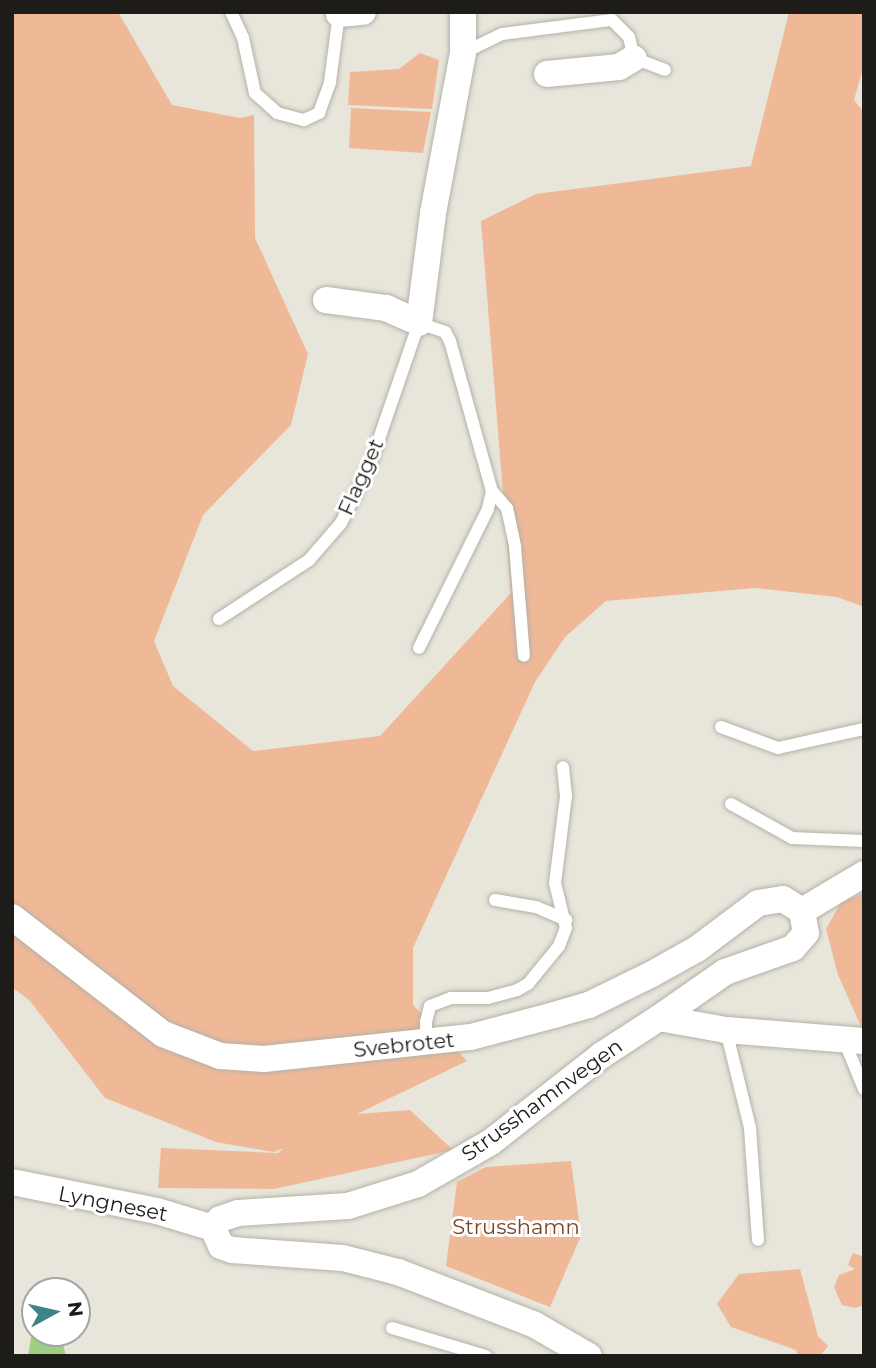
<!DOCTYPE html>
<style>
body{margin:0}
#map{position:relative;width:876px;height:1368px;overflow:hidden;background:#e8e5db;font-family:Montserrat,sans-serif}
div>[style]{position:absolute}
.green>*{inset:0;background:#efb998}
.water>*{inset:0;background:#9ed082}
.roads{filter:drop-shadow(0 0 2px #b4b1a8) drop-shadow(0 0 2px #b4b1a8)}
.service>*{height:12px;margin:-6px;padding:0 6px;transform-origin:6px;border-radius:6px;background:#fff}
.minor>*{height:26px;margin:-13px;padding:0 13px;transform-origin:13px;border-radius:13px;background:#fff}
span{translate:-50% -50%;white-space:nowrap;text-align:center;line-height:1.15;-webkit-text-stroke:6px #fff;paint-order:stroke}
.street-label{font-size:21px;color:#1d1c19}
.park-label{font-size:21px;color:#7a4522}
.frame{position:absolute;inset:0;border:14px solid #1d1c19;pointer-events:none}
.north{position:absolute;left:21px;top:1277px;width:70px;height:70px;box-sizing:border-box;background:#fff;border:2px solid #a5a4a3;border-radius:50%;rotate:82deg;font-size:19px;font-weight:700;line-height:28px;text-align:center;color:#1d1c19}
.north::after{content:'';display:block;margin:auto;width:24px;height:32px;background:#3c8486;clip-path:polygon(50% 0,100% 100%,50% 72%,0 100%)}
</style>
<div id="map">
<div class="green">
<div style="clip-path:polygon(12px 12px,118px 12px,172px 105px,240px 118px,254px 115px,255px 238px,308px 354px,291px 425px,203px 515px,154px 641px,173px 686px,253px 751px,380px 736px,511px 593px,481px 221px,536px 194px,751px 166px,789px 12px,864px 12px,864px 65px,854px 100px,864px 112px,864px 607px,837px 597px,755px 588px,606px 601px,565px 637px,535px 682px,413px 948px,413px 1005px,467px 1061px,357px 1114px,410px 1110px,453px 1150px,274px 1189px,158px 1188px,161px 1148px,278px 1153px,284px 1148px,274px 1152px,216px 1142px,105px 1098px,30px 1001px,12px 987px)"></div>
<div style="clip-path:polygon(420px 53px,439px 60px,432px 109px,348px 105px,350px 72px,399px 69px)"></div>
<div style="clip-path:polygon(351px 108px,431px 112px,423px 153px,349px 148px)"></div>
<div style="clip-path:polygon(864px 893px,864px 1033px,838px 975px,826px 929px,841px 902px)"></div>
<div style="clip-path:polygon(571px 1161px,581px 1236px,550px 1307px,446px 1266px,457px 1182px,486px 1167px)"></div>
<div style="clip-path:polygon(853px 1253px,864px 1257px,864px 1305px,855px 1308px,842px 1305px,834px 1287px,839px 1275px,855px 1269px,848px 1265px)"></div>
<div style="clip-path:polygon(800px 1269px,818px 1336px,828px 1346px,820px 1356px,798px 1356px,796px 1350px,731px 1327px,717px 1304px,739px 1274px)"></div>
</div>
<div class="water">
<div style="clip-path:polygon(35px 1314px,35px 1333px,60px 1333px,66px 1356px,28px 1356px)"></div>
</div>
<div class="roads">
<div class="service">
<div style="left:231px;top:12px;width:29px;rotate:65deg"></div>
<div style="left:243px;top:38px;width:56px;rotate:77.7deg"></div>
<div style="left:255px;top:93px;width:30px;rotate:42deg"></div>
<div style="left:277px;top:113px;width:28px;rotate:15deg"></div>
<div style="left:304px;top:120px;width:17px;rotate:-25deg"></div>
<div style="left:319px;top:113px;width:33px;rotate:-70deg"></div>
<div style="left:330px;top:82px;width:69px;rotate:-82.5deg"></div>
<div style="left:339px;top:14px;width:4px;rotate:-166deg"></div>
<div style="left:463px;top:53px;width:43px;rotate:-26deg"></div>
<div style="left:502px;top:34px;width:111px;rotate:-7.3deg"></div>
<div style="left:612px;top:20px;width:24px;rotate:45deg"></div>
<div style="left:629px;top:37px;width:22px;rotate:77deg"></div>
<div style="left:634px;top:58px;width:33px;rotate:21deg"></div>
<div style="left:492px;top:491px;width:23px;rotate:49deg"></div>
<div style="left:507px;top:508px;width:40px;rotate:78deg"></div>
<div style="left:515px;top:547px;width:109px;rotate:85.3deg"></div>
<div style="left:219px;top:619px;width:108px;rotate:-33.2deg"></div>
<div style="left:309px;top:560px;width:49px;rotate:-49.1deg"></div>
<div style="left:341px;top:523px;width:65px;rotate:-63.4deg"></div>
<div style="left:370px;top:465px;width:150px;rotate:-71deg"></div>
<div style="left:419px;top:323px;width:28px;rotate:19deg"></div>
<div style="left:445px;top:332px;width:10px;rotate:61deg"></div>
<div style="left:450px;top:341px;width:156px;rotate:74.4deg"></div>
<div style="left:492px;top:491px;width:18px;rotate:103deg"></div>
<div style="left:488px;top:509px;width:155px;rotate:116.4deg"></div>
<div style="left:721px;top:727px;width:61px;rotate:20.2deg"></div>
<div style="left:778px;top:748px;width:88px;rotate:-12.5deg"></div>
<div style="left:731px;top:804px;width:70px;rotate:29.1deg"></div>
<div style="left:792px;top:838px;width:72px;rotate:2.4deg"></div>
<div style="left:495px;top:900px;width:42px;rotate:9.7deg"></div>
<div style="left:536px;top:907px;width:33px;rotate:23deg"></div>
<div style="left:726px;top:1030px;width:101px;rotate:76.2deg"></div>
<div style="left:750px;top:1128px;width:112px;rotate:85.9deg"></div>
<div style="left:844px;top:1040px;width:53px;rotate:67.8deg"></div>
<div style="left:427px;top:1043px;width:21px;rotate:-93deg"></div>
<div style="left:426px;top:1022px;width:16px;rotate:-76deg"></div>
<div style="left:430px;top:1006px;width:22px;rotate:-21deg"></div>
<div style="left:451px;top:998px;width:37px"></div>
<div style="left:488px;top:998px;width:30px;rotate:-15deg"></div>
<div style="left:517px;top:990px;width:13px;rotate:-29deg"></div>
<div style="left:528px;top:984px;width:49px;rotate:-50.8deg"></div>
<div style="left:559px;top:946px;width:19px;rotate:-69deg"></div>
<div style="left:566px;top:928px;width:46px;rotate:-103.7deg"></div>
<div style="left:555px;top:883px;width:88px;rotate:-82.8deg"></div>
<div style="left:566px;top:796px;width:29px;rotate:-96deg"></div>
<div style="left:392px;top:1328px;width:98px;rotate:16.6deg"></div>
</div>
<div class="minor">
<div style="left:339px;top:14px;width:24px;rotate:-5deg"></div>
<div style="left:547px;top:74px;width:72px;rotate:-5.6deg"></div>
<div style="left:619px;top:67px;width:17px;rotate:-31deg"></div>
<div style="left:326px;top:300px;width:61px;rotate:7.6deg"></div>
<div style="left:386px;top:308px;width:36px;rotate:24deg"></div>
<div style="left:419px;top:323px;width:111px;rotate:-82.7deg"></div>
<div style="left:433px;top:213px;width:163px;rotate:-79.4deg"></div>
<div style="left:463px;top:53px;width:41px;rotate:-90deg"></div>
<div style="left:802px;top:911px;width:72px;rotate:-30.8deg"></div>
<div style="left:12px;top:917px;width:191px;rotate:37.8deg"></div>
<div style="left:163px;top:1034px;width:61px;rotate:21.1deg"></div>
<div style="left:220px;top:1056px;width:44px;rotate:3.9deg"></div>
<div style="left:264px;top:1059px;width:208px;rotate:-6.1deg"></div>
<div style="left:471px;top:1037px;width:86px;rotate:-14.8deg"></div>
<div style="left:554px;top:1015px;width:36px;rotate:-16deg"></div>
<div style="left:589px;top:1005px;width:70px;rotate:-26.2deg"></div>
<div style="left:652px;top:974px;width:51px;rotate:-29.1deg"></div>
<div style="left:697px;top:949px;width:76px;rotate:-37deg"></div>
<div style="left:758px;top:903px;width:25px;rotate:-9deg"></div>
<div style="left:783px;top:899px;width:22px;rotate:32deg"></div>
<div style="left:802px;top:911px;width:22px;rotate:80deg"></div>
<div style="left:806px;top:933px;width:20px;rotate:131deg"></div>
<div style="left:793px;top:948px;width:72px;rotate:160.6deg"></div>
<div style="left:725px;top:972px;width:80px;rotate:145.1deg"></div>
<div style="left:12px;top:1182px;width:148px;rotate:11.3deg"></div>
<div style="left:157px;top:1211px;width:59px;rotate:16.9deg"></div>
<div style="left:213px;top:1228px;width:11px;rotate:-52deg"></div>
<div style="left:220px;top:1219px;width:19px;rotate:-18deg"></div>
<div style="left:238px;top:1213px;width:110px;rotate:-3.6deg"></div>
<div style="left:348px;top:1206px;width:73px;rotate:-17.4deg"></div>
<div style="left:418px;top:1184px;width:84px;rotate:-29.9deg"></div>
<div style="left:491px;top:1142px;width:141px;rotate:-38.1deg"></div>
<div style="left:602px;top:1055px;width:68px;rotate:-33deg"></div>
<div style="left:659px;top:1018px;width:68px;rotate:10.2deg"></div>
<div style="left:726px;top:1030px;width:138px;rotate:4.6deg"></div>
<div style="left:213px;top:1228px;width:20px;rotate:66deg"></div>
<div style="left:221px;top:1246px;width:12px;rotate:20deg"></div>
<div style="left:232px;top:1250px;width:111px;rotate:4.1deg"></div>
<div style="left:343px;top:1258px;width:57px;rotate:14.3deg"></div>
<div style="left:398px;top:1272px;width:147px;rotate:21.1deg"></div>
<div style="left:535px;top:1325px;width:62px;rotate:29.9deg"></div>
</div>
</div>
<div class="street-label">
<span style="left:361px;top:477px;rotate:-66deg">Flagget</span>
<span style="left:404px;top:1045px;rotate:-6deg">Svebrotet</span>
<span style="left:542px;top:1100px;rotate:-36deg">Strusshamnvegen</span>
<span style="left:113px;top:1204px;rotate:11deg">Lyngneset</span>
</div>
<div class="park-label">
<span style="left:516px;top:1227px">Strusshamn</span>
</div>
<div class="frame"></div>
<div class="north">N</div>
</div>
